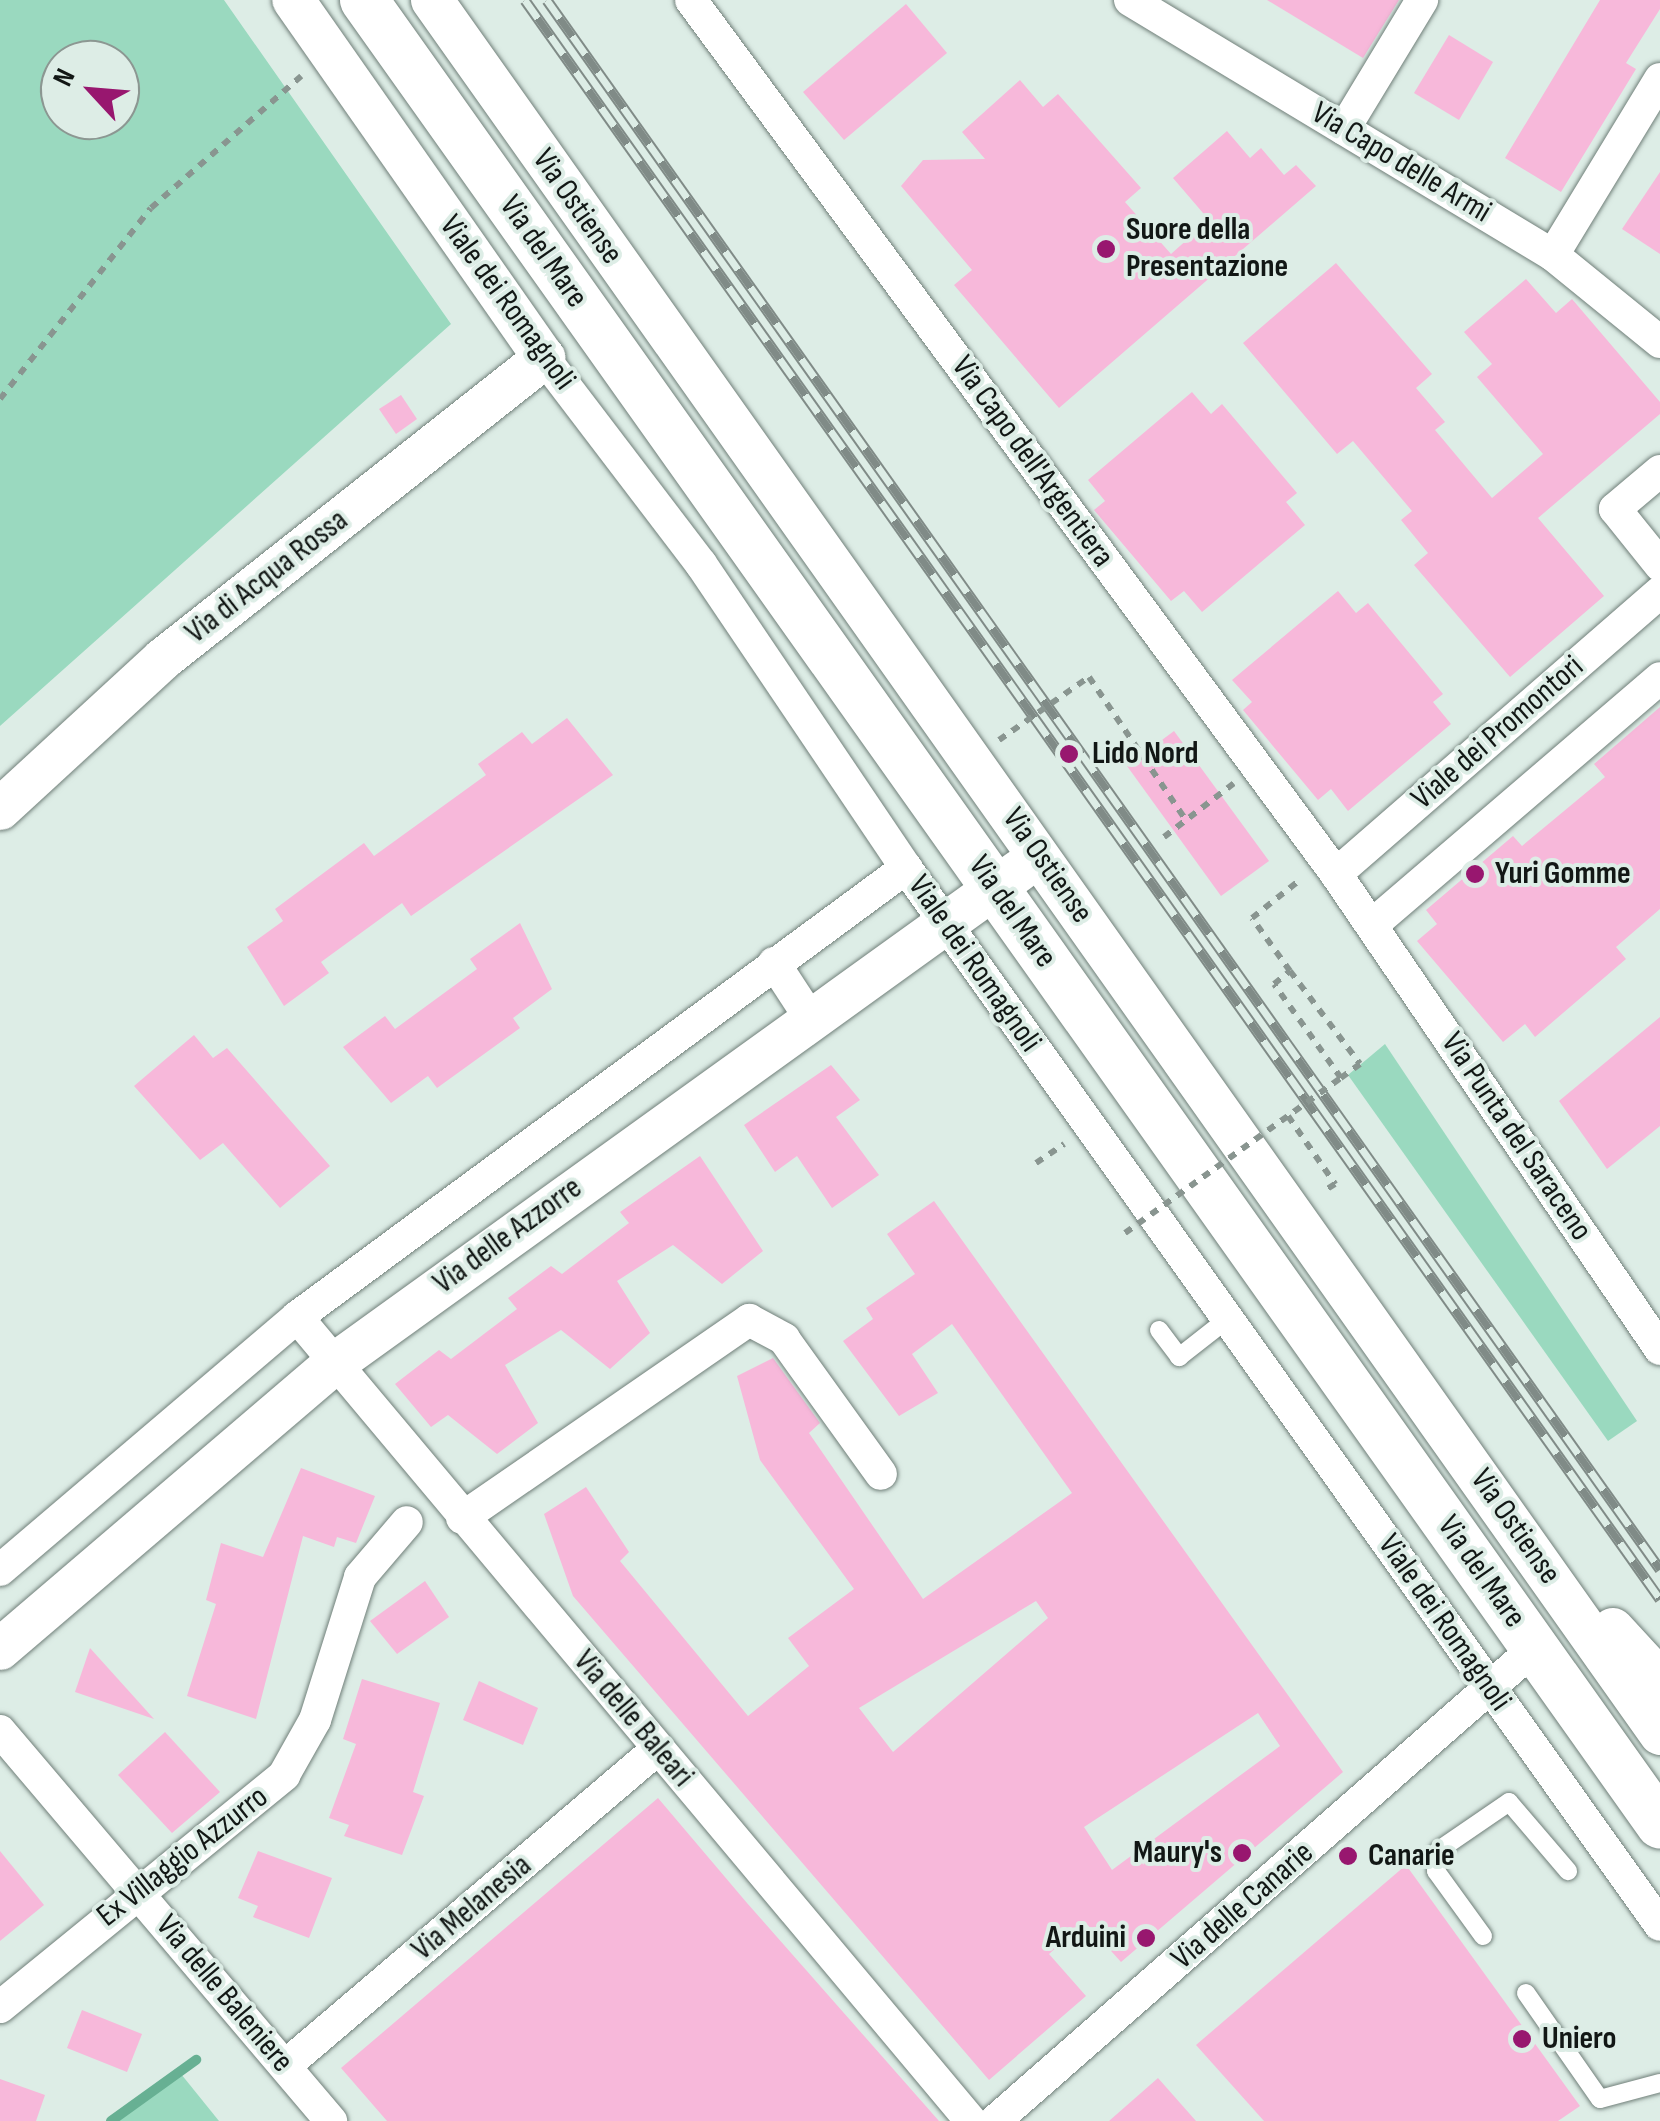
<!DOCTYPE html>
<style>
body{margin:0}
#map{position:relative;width:1660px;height:2121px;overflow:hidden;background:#ddede6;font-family:"Sofia Sans Condensed",sans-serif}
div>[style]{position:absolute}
.green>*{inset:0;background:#9ad9bf}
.stream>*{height:10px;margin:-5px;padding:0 5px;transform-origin:5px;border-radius:5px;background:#67b093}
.building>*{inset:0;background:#f7b8da}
.path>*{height:6px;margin-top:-3px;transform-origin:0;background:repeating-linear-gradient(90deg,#899590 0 8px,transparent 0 16px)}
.roads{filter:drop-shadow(0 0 2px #707f79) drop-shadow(0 0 2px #707f79)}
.service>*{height:18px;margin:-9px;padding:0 9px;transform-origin:9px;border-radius:9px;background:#fff}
.minor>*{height:32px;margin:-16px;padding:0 16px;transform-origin:16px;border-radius:16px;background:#fff}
.tertiary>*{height:42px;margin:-21px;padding:0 21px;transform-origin:21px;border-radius:21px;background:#fff}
.secondary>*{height:48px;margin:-24px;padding:0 24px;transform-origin:24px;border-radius:24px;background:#fff}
.rail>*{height:11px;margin-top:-5.5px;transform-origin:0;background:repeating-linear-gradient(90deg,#ddede6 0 22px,#808b87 0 44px);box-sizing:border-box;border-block:2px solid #808b87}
.path-bridge>*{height:6px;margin-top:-3px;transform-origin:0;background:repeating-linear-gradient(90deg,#899590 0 8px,transparent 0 16px)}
.dots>*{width:28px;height:28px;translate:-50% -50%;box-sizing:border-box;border:5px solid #ddede6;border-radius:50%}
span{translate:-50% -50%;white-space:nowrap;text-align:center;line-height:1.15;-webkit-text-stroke:8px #ddede6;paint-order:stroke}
.street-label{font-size:32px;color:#121715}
.poi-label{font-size:32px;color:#121715;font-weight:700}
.left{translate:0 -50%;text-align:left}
.right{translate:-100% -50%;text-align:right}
.north{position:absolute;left:40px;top:40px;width:100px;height:100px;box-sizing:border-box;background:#ddede6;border:2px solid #8c9792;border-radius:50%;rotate:296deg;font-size:28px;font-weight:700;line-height:40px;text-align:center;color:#121715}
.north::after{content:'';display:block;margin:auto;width:35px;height:45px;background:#98176f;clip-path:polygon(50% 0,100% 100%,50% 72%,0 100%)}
</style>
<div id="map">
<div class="green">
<div style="clip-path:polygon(evenodd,0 0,224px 0,451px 324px,0 726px,0 0,60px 60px,120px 60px,120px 120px,60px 120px,60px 60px)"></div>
<div style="clip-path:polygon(1385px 1044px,1637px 1421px,1608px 1441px,1348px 1075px)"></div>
<div style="clip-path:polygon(177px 2069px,219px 2121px,113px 2121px)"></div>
</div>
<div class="stream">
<div style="left:111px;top:2121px;width:105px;rotate:-35.7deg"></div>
</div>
<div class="building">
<div style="clip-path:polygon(1267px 0,1399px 0,1363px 58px)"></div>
<div style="clip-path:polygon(1600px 0,1660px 0,1660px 9px,1626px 63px,1636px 69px,1561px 192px,1505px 158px)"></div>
<div style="clip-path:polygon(906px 4px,947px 53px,844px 140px,803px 92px)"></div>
<div style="clip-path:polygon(1449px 35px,1493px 62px,1459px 120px,1414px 93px)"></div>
<div style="clip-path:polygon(1020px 80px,1043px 107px,1058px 94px,1141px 188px,1125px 202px,1171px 254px,1209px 220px,1173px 178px,1227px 131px,1250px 158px,1261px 148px,1284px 175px,1296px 165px,1316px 186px,1059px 408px,954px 285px,972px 270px,901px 186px,923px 160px,985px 159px,962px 132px)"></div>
<div style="clip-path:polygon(1660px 172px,1660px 254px,1622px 229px)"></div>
<div style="clip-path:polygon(1336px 263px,1432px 374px,1416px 388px,1445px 422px,1435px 430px,1492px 498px,1543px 454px,1477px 377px,1492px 364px,1464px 332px,1526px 279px,1556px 313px,1572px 299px,1660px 402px,1660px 414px,1538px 518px,1604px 596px,1510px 677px,1414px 565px,1428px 553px,1401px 520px,1412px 511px,1353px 441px,1337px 454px,1243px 343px)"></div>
<div style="clip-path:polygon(1192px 392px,1211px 414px,1222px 404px,1297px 493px,1286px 502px,1305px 525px,1202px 612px,1184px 591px,1171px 601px,1094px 510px,1105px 501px,1088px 480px)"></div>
<div style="clip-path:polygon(401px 395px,417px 419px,396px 434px,379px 409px)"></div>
<div style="clip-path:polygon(1338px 591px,1356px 613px,1368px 603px,1443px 694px,1433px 702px,1451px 724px,1348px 811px,1331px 789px,1318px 800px,1243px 710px,1252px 702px,1232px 680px)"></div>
<div style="clip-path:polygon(1660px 707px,1660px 909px,1616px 947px,1626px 959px,1535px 1037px,1525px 1024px,1503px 1042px,1417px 941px,1437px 924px,1426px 910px,1513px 836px,1522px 846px,1605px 777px,1594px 764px)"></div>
<div style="clip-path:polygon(567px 718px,613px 775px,411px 916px,402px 903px,321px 962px,329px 973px,284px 1006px,247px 947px,283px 921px,275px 909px,364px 843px,374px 856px,486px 775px,478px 764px,522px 732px,532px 744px)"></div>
<div style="clip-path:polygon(1174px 731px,1269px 861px,1221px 896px,1127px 766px)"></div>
<div style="clip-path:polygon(520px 923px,552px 989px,513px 1018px,520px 1028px,437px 1088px,428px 1076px,391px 1103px,343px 1047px,385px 1016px,395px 1029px,477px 969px,470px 959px)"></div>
<div style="clip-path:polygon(1660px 1017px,1660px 1126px,1607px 1169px,1559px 1101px)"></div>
<div style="clip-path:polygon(194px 1035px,213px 1058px,227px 1048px,330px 1166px,280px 1208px,223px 1143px,200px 1160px,134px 1086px)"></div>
<div style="clip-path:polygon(831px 1065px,860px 1100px,836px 1117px,879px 1175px,832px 1208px,797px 1156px,775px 1172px,744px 1125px)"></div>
<div style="clip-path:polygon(700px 1156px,763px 1251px,722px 1284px,673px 1245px,617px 1281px,650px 1333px,610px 1369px,561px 1330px,505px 1365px,538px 1423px,497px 1454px,448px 1415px,431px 1427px,395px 1384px,439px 1350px,451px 1359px,517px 1309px,508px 1298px,551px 1266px,562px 1274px,629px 1223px,620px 1212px)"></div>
<div style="clip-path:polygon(evenodd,934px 1201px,1343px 1772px,1121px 1962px,1085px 1922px,1049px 1954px,1086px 1996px,989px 2080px,573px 1596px,544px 1514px,586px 1487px,629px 1552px,620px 1561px,748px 1716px,809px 1666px,788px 1638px,854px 1589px,760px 1460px,737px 1376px,773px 1358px,820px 1423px,809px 1433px,923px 1599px,1072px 1493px,952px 1324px,912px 1354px,938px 1393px,899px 1416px,843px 1341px,873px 1319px,866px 1308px,915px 1274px,887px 1234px,934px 1201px,1036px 1601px,1048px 1618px,893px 1752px,859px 1708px,1036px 1601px,934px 1201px,1258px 1713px,1280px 1746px,1112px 1870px,1084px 1827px,1258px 1713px)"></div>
<div style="clip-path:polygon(301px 1468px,375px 1496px,356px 1543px,337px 1537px,334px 1547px,303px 1536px,256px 1719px,187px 1696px,216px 1604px,206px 1600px,221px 1543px,263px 1557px)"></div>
<div style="clip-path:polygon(425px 1581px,449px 1617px,397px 1654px,370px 1621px)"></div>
<div style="clip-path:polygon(90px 1648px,154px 1719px,75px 1692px)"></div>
<div style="clip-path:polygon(362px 1679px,440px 1703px,413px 1792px,424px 1796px,402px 1855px,344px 1836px,349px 1825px,329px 1818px,356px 1744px,343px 1739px)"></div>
<div style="clip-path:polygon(479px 1681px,538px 1708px,523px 1745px,463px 1720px)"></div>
<div style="clip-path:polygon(165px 1732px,220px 1792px,172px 1833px,118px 1775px)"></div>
<div style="clip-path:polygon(658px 1798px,747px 1903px,939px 2121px,387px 2121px,341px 2068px)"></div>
<div style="clip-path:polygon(0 1851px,44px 1905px,0 1941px)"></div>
<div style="clip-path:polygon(258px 1851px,332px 1878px,309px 1938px,253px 1917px,258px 1906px,238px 1898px)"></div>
<div style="clip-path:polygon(1406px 1865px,1580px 2106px,1558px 2121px,1264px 2121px,1196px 2045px)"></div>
<div style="clip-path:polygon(82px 2010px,142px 2034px,127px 2072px,67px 2048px)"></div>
<div style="clip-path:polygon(1158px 2078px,1196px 2121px,1109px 2121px)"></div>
<div style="clip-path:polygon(0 2079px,45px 2095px,36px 2121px,0 2121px)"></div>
</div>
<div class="path">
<div style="left:0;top:399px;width:243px;rotate:-51.7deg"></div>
<div style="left:151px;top:208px;width:200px;rotate:-41.3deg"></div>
<div style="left:1089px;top:677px;width:173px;rotate:55.9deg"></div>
<div style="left:1164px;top:837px;width:88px;rotate:-37.6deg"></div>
<div style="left:1290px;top:971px;width:116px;rotate:53deg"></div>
<div style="left:1360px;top:1064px;width:24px;rotate:144deg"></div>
<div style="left:1341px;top:1078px;width:115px;rotate:-125.5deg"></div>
<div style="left:1274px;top:984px;width:21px;rotate:-39deg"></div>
<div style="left:1290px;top:971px;width:65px;rotate:-125.6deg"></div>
<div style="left:1252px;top:918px;width:63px;rotate:-38.5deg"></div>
<div style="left:1288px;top:1116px;width:83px;rotate:55.3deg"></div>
<div style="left:1335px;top:1184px;width:15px;rotate:148deg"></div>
<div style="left:1036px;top:1163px;width:34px;rotate:-34deg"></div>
</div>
<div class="roads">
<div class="service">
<div style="left:1159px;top:1330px;width:34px;rotate:53deg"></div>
<div style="left:1179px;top:1357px;width:65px;rotate:-38.1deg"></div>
<div style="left:1483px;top:1936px;width:80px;rotate:-125.9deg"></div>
<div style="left:1436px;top:1871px;width:21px;rotate:-82deg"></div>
<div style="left:1439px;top:1850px;width:85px;rotate:-34.4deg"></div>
<div style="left:1509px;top:1802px;width:91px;rotate:49.5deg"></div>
<div style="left:1526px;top:1993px;width:129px;rotate:55.1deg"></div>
<div style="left:1600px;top:2099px;width:62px;rotate:-14.9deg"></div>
</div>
<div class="minor">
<div style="left:691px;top:0;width:1086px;rotate:53.57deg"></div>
<div style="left:1336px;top:874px;width:575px;rotate:55.7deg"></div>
<div style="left:1130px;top:0;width:494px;rotate:31.1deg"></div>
<div style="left:1553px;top:255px;width:138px;rotate:39.1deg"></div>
<div style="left:1344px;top:129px;width:151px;rotate:-58.8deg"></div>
<div style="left:1553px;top:255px;width:206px;rotate:-58.7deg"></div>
<div style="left:544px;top:358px;width:259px;rotate:52.7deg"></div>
<div style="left:701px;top:564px;width:367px;rotate:56deg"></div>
<div style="left:906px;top:868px;width:1298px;rotate:54.5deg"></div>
<div style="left:1660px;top:471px;width:59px;rotate:139.8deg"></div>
<div style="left:1615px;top:509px;width:72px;rotate:51.2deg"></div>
<div style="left:1336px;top:874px;width:430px;rotate:-41deg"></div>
<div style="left:1372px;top:925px;width:379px;rotate:-40.6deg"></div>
<div style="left:774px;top:963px;width:66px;rotate:56.8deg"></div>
<div style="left:297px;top:1317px;width:1049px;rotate:50.03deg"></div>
<div style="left:462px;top:1518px;width:349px;rotate:-34.6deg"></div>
<div style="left:749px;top:1320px;width:40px;rotate:28deg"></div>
<div style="left:784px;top:1339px;width:166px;rotate:54.3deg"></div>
<div style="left:0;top:1570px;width:390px;rotate:-40.4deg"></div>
<div style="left:297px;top:1317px;width:757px;rotate:-36.4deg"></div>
<div style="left:0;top:1731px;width:512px;rotate:49.68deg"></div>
<div style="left:0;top:2007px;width:367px;rotate:-39.2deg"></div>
<div style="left:284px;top:1775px;width:63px;rotate:-60.6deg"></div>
<div style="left:315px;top:1720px;width:150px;rotate:-72.5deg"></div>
<div style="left:360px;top:1577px;width:72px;rotate:-49.5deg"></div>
<div style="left:285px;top:2066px;width:490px;rotate:-40.4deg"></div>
<div style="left:995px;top:2121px;width:718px;rotate:-41.22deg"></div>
</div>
<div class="tertiary">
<div style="left:432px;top:0;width:2125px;rotate:54.69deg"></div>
<div style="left:0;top:809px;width:222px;rotate:-42.6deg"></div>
<div style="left:163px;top:659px;width:486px;rotate:-38.3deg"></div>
<div style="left:544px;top:358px;width:437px;rotate:-125deg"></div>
<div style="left:1613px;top:1629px;width:69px;rotate:47.3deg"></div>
<div style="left:0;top:1649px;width:439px;rotate:-40.5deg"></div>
<div style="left:334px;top:1364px;width:845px;rotate:-35.76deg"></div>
</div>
<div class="secondary">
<div style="left:364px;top:0;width:2238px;rotate:54.61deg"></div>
</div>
</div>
<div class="rail">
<div style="left:525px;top:0;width:1961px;rotate:54.63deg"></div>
<div style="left:547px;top:0;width:1924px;rotate:54.65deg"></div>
</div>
<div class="path-bridge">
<div style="left:999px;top:740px;width:110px;rotate:-35deg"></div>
<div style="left:1125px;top:1233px;width:266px;rotate:-35.7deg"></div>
</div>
<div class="dots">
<div style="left:1106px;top:249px;background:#98176f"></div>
<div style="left:1069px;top:754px;background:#98176f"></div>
<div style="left:1475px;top:874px;background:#98176f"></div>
<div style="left:1242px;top:1853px;background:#98176f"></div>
<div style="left:1348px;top:1856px;background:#98176f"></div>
<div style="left:1146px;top:1938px;background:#98176f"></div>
<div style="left:1522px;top:2039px;background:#98176f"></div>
</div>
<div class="street-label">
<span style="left:1401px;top:163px;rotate:31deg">Via Capo delle Armi</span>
<span style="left:577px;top:207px;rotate:55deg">Via Ostiense</span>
<span style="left:543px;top:252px;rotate:55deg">Via del Mare</span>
<span style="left:507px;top:303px;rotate:54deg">Viale dei Romagnoli</span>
<span style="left:1032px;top:462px;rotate:54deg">Via Capo dell'Argentiera</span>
<span style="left:267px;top:577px;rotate:-38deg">Via di Acqua Rossa</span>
<span style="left:1498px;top:733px;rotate:-41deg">Viale dei Promontori</span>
<span style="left:1047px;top:866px;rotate:55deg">Via Ostiense</span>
<span style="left:1012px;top:912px;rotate:55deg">Via del Mare</span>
<span style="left:974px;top:964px;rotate:55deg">Viale dei Romagnoli</span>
<span style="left:1516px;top:1137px;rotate:56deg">Via Punta del Saraceno</span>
<span style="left:508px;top:1236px;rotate:-36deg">Via delle Azzorre</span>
<span style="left:1515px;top:1527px;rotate:55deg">Via Ostiense</span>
<span style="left:1481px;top:1572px;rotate:55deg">Via del Mare</span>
<span style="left:1444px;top:1623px;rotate:55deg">Viale dei Romagnoli</span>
<span style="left:633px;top:1719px;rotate:50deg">Via delle Baleari</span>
<span style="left:183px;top:1857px;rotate:-38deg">Ex Villaggio Azzurro</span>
<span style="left:1243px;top:1906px;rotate:-41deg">Via delle Canarie</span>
<span style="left:472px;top:1908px;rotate:-40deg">Via Melanesia</span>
<span style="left:224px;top:1994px;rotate:50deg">Via delle Baleniere</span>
</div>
<div class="poi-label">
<span class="left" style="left:1126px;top:249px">Suore della<br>Presentazione</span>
<span class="left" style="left:1092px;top:754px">Lido Nord</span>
<span class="left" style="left:1495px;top:874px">Yuri Gomme</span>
<span class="right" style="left:1222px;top:1853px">Maury's</span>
<span class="left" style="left:1368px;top:1856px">Canarie</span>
<span class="right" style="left:1126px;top:1938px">Arduini</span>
<span class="left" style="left:1542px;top:2039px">Uniero</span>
</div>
<div class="north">N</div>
</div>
